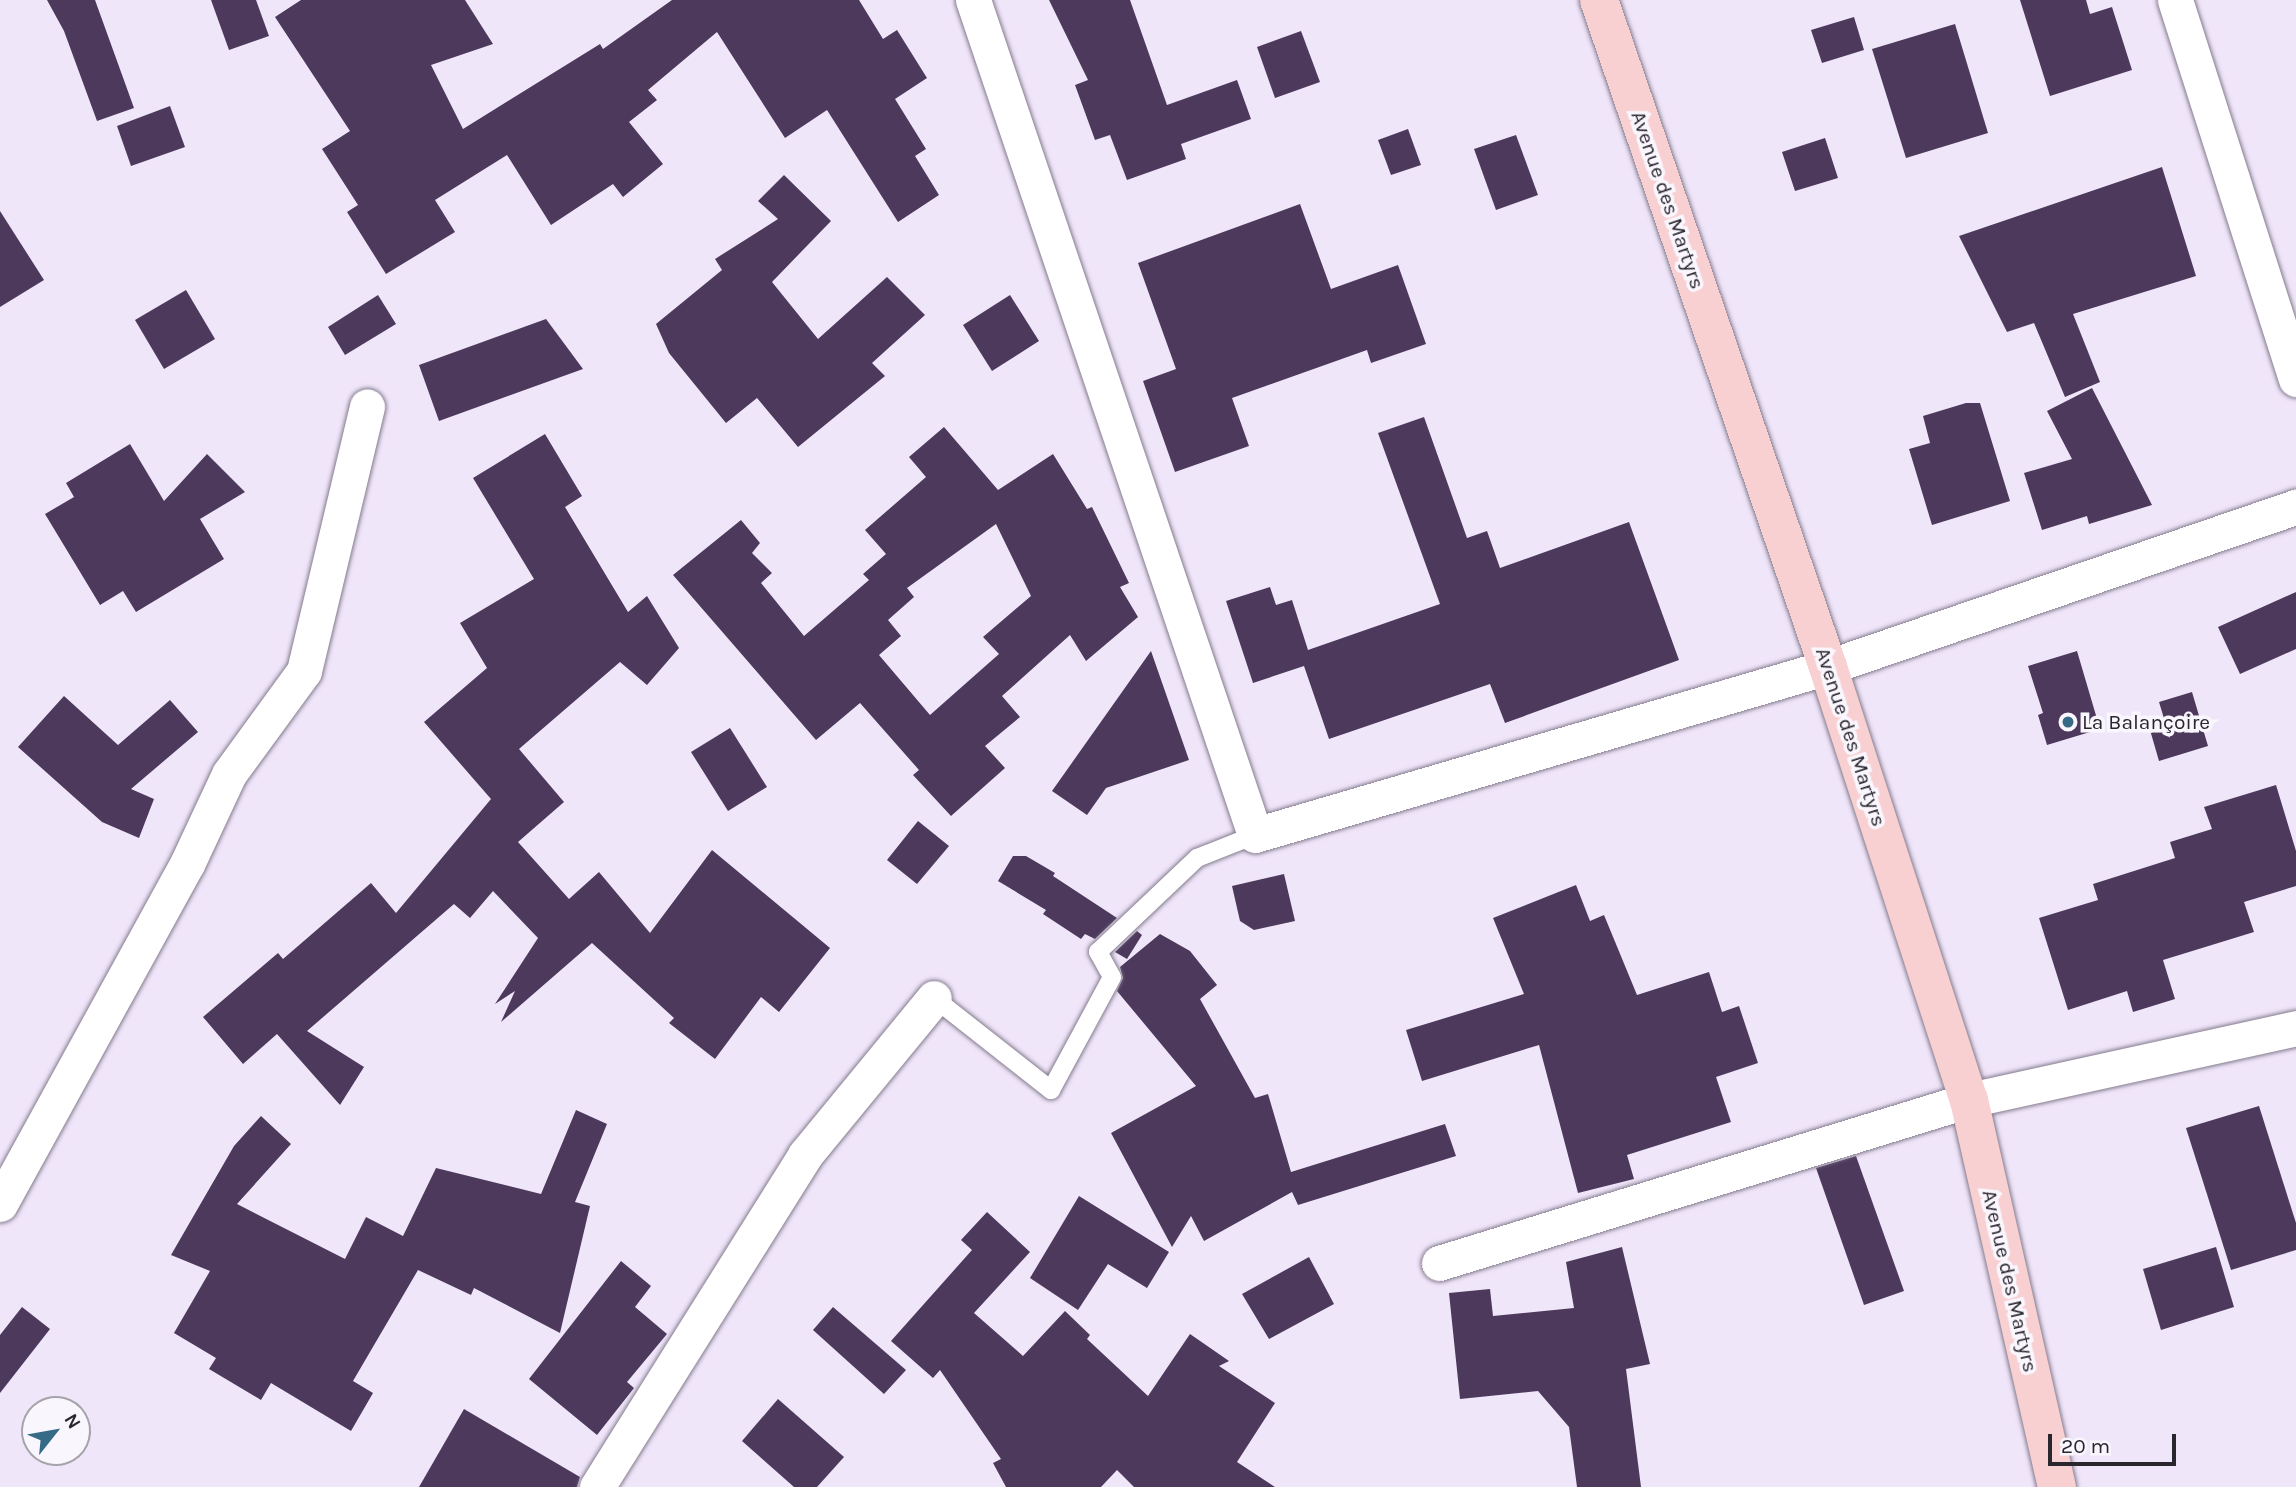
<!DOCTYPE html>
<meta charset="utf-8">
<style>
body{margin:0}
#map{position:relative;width:2296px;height:1487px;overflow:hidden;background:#f0e6fa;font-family:Karla,sans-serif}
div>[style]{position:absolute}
.building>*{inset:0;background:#4c395c}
.roads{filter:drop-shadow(0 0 2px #847b8d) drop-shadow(0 0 2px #847b8d)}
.lane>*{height:18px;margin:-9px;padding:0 9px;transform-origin:9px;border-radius:9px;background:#fff}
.street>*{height:35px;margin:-17.5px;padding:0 17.5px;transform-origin:17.5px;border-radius:17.5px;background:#fff}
.secondary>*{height:38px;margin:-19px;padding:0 19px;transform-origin:19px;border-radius:19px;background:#f8d0d1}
.dots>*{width:19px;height:19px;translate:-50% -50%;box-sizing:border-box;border:4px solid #faf6fe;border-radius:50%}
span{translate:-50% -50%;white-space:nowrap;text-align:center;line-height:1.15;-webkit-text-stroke:7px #faf6fe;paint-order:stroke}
.street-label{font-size:21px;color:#29262d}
.poi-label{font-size:21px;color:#29262d}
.left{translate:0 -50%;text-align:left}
.north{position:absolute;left:21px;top:1396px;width:70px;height:70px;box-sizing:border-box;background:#faf6fe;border:2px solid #a6a3aa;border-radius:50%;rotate:59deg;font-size:19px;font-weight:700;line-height:28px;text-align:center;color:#29262d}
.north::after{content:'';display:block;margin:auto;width:24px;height:32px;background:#366b87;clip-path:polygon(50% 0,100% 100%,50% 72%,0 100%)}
.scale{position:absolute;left:2048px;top:1434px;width:128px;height:32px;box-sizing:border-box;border:4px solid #29262d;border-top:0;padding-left:9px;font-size:21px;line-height:24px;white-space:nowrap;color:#29262d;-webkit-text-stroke:5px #faf6fe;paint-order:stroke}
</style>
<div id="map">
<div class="building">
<div style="clip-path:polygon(47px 0,95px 0,134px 108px,97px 121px,64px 31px)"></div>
<div style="clip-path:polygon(211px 0,256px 0,269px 36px,229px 50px)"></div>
<div style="clip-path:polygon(301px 0,465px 0,493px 44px,431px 65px,463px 129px,600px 44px,603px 49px,672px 0,859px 0,883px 39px,897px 30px,927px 78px,895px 99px,926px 149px,915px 156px,939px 195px,898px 222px,827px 110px,785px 138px,717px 32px,648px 90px,657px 100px,629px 122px,663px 164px,623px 197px,613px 184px,551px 225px,507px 155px,435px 200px,455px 232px,386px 274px,347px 212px,358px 205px,322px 149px,350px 131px,275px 17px)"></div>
<div style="clip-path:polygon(1049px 0,1130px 0,1167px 105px,1237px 80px,1251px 119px,1181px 144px,1186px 159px,1127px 180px,1110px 135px,1095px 140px,1075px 85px,1088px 80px)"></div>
<div style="clip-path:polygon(2020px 0,2086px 0,2090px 14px,2112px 7px,2132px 70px,2050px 96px)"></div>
<div style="clip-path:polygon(1854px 17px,1864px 50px,1822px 63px,1811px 30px)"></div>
<div style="clip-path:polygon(1955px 24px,1988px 133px,1906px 158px,1872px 49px)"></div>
<div style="clip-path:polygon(1301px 31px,1320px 82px,1275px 98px,1257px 47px)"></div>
<div style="clip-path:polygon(170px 106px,185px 147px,131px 166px,117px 126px)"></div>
<div style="clip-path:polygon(1408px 129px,1421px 165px,1391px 175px,1378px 140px)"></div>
<div style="clip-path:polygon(1516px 135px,1538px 195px,1496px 210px,1474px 149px)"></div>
<div style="clip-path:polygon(1825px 138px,1838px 178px,1795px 191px,1782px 152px)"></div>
<div style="clip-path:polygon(2162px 167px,2196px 276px,2073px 314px,2100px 382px,2065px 397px,2034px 323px,2007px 332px,1959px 236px)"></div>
<div style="clip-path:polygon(784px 175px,831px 221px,772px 282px,818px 339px,887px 277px,925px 315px,872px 363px,885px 376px,798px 447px,757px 398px,726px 423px,669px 353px,656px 324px,722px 270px,715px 259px,778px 219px,758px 201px)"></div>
<div style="clip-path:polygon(1300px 204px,1331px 289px,1398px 265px,1426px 344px,1371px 363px,1367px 350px,1232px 398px,1249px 446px,1175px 472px,1143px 381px,1176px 369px,1138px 263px)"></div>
<div style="clip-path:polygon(0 211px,44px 280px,0 307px)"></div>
<div style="clip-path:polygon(186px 290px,215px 339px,164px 369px,135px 320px)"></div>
<div style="clip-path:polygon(378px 295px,396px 324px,345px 355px,328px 327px)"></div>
<div style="clip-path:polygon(1010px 295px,1039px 341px,992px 371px,963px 325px)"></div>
<div style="clip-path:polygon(546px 319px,583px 369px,439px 421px,419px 365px)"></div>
<div style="clip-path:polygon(2092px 388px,2152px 505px,2089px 524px,2087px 516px,2042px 530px,2024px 473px,2072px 459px,2047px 411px)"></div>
<div style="clip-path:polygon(1966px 403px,1980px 403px,2010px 501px,1932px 525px,1909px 449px,1930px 443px,1923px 416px)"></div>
<div style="clip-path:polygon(1424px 417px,1467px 538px,1487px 531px,1500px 568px,1629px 522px,1679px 660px,1505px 723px,1490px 684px,1329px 739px,1304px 666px,1253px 683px,1226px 601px,1270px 587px,1276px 605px,1292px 600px,1308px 650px,1440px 604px,1378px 433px)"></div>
<div style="clip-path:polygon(evenodd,944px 427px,998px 490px,1053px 454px,1087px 509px,1092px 507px,1129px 583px,1120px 587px,1138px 617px,1086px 661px,1070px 635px,1002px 696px,1020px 717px,985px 746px,1005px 768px,951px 816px,913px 775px,919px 770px,860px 703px,816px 740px,673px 575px,741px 520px,760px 543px,752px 553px,772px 573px,761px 583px,804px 636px,869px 580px,863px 574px,886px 554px,865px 530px,926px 477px,909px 457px,944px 427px,996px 524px,1031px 596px,983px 637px,999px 654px,930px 715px,879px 655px,901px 636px,888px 620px,914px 597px,907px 588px,996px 524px)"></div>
<div style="clip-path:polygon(545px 434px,582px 496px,565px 507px,628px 612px,647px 596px,679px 648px,647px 685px,620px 662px,519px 749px,564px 802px,518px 842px,569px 899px,599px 872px,650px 933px,712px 850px,830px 948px,779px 1012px,761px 997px,715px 1059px,669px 1023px,674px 1018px,592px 943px,501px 1022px,515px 991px,495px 1004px,538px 938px,493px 891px,470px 918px,454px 904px,307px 1031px,364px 1067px,340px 1105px,277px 1034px,243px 1064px,203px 1017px,278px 953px,283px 959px,371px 883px,396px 913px,491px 799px,424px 722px,487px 668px,460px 623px,534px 579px,473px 478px)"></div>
<div style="clip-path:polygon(130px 444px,164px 501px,207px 454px,245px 492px,200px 519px,224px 559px,136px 612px,123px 591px,100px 605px,45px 514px,74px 497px,66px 483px)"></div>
<div style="clip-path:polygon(2296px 592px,2296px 649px,2240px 674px,2218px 627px)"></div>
<div style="clip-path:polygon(1151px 651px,1189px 760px,1106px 788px,1087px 815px,1052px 791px)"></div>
<div style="clip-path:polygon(2077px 651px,2100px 729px,2047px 745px,2038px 715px,2043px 713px,2028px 666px)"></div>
<div style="clip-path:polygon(2192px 692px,2208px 746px,2159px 761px,2150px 730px,2166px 725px,2159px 702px)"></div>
<div style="clip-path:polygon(64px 696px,118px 745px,170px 700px,198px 732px,131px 789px,154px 799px,139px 838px,102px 822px,18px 747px)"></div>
<div style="clip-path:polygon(730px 728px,767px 787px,728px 811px,691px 752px)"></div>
<div style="clip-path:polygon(2276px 785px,2296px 851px,2296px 886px,2244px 902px,2254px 932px,2163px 960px,2175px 999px,2133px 1012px,2127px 991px,2068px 1010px,2039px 918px,2098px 900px,2093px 884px,2175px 858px,2170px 842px,2212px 829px,2204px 807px)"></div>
<div style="clip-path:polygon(918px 821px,949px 846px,917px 884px,887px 860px)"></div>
<div style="clip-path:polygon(1013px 856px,1026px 856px,1055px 873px,1053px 876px,1117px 918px,1095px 939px,1085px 934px,1081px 939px,1043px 914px,1046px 910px,998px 881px)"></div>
<div style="clip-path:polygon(1284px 874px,1295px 921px,1254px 930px,1240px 921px,1232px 886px)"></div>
<div style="clip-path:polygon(1576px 885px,1590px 921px,1604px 915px,1637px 995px,1709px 972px,1722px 1012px,1739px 1006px,1758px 1063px,1716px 1077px,1731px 1122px,1627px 1155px,1634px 1179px,1578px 1193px,1539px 1045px,1422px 1081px,1406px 1030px,1524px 994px,1493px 918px)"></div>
<div style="clip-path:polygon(1137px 931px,1142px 935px,1127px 959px,1115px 952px)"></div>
<div style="clip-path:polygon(1160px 934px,1190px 951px,1217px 985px,1200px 999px,1255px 1098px,1268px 1094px,1291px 1172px,1445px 1124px,1456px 1156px,1298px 1205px,1292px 1192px,1204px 1241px,1191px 1216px,1172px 1247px,1111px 1133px,1196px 1086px,1117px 991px,1123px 978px,1120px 967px)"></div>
<div style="clip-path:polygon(2259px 1106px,2296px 1223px,2296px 1250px,2231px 1270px,2186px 1128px)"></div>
<div style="clip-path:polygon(576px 1110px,607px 1124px,575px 1202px,590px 1206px,560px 1333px,474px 1288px,471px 1295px,418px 1270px,353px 1381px,373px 1393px,351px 1431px,271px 1383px,261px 1400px,209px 1369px,216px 1358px,174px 1333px,210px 1271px,171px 1255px,234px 1146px,261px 1116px,291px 1144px,237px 1204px,345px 1259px,366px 1217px,403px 1236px,436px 1168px,541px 1194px)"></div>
<div style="clip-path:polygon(1856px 1156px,1904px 1291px,1864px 1305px,1816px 1168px)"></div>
<div style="clip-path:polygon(1079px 1196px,1169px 1252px,1147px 1288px,1108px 1264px,1078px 1310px,1030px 1278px)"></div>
<div style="clip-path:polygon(987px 1212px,1030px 1252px,974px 1313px,1023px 1356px,1065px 1311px,1090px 1335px,1087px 1339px,1148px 1396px,1190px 1334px,1229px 1361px,1219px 1366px,1275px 1403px,1237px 1462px,1275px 1487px,1134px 1487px,1117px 1470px,1101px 1487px,1006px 1487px,993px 1463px,1001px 1459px,940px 1370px,933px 1378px,891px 1341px,972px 1250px,961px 1240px)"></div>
<div style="clip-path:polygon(1622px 1247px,1650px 1364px,1626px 1369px,1641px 1487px,1577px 1487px,1569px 1427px,1538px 1391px,1460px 1399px,1449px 1293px,1490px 1289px,1493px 1316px,1574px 1308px,1566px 1262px)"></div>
<div style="clip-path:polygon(2216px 1247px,2234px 1307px,2161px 1330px,2143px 1269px)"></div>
<div style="clip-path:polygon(1309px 1257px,1334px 1304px,1269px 1339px,1242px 1294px)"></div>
<div style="clip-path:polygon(621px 1261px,651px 1286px,635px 1307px,667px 1334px,627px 1382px,634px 1388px,597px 1435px,529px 1379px)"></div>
<div style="clip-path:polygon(22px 1307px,50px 1329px,0 1393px,0 1335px)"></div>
<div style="clip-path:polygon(833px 1307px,906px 1370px,884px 1394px,813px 1330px)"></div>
<div style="clip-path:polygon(778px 1399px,844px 1457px,817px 1487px,794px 1487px,742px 1441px)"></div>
<div style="clip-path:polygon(464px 1409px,580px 1477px,577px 1487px,419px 1487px)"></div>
</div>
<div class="roads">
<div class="lane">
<div style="left:934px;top:998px;width:149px;rotate:38.2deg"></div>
<div style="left:1051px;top:1090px;width:128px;rotate:-61.6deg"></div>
<div style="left:1112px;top:977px;width:29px;rotate:-119deg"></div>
<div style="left:1098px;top:952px;width:137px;rotate:-43.5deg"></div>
<div style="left:1197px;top:858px;width:62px;rotate:-21.6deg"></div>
</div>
<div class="street">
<div style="left:973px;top:0;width:881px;rotate:71.34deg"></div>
<div style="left:1255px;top:835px;width:597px;rotate:-16.34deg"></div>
<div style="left:1828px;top:667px;width:495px;rotate:-18.9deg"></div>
<div style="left:2175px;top:0;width:398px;rotate:72.3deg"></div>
<div style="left:0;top:1204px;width:388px;rotate:-61.2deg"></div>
<div style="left:187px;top:864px;width:99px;rotate:-65deg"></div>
<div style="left:229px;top:774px;width:127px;rotate:-53.9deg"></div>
<div style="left:304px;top:671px;width:272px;rotate:-76.6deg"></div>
<div style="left:1439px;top:1263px;width:554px;rotate:-17.1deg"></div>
<div style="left:1969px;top:1100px;width:335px;rotate:-12.4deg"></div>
<div style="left:597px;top:1487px;width:392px;rotate:-57.9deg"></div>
<div style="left:805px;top:1155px;width:203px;rotate:-50.6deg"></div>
</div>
<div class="secondary">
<div style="left:1599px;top:0;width:705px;rotate:71.05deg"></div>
<div style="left:1828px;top:667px;width:455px;rotate:72deg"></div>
<div style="left:1969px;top:1100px;width:397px;rotate:77.2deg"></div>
</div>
</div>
<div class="dots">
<div style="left:2068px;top:722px;background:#366b87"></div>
</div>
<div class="street-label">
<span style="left:1668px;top:200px;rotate:71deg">Avenue des Martyrs</span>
<span style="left:1851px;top:737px;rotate:72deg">Avenue des Martyrs</span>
<span style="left:2010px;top:1281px;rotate:77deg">Avenue des Martyrs</span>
</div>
<div class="poi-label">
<span class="left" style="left:2082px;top:722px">La Balançoire</span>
</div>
<div class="north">N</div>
<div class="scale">20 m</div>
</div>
